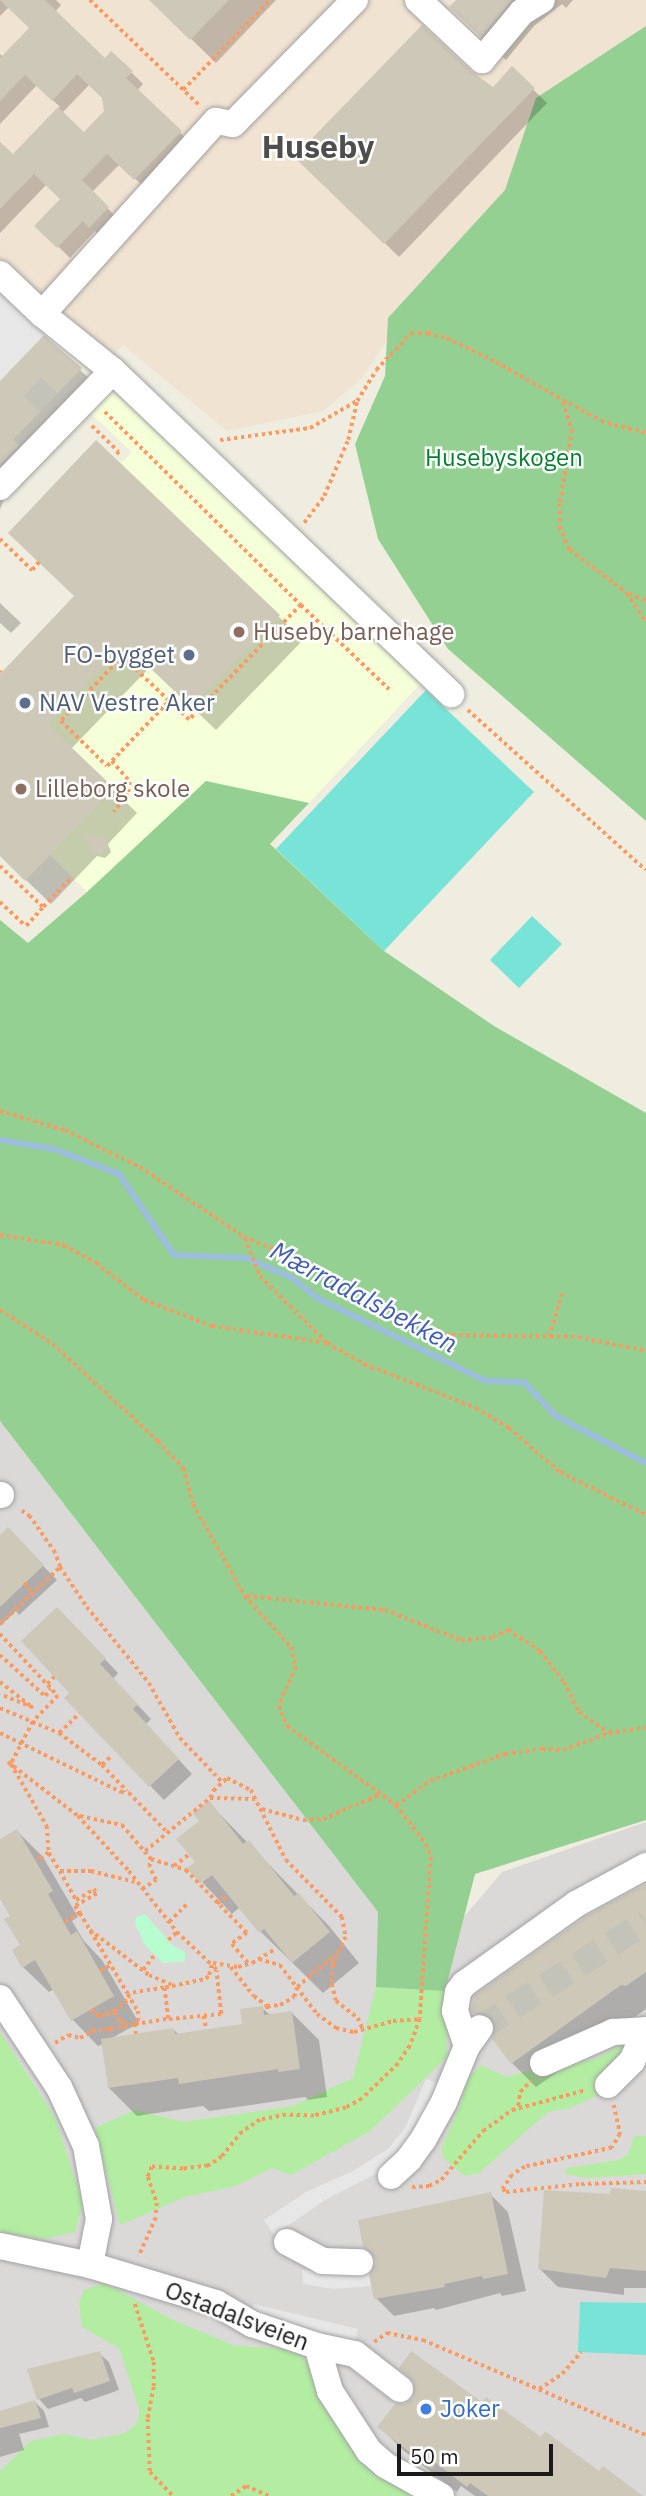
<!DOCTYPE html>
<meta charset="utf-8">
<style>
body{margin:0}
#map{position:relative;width:646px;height:2496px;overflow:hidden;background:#eeede0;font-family:"IBM Plex Sans",sans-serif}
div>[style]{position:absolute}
.residential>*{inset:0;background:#dad9d8}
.education>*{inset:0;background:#f5ffd8}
.military>*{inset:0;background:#f1e3d1}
.grass>*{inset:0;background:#b2eda1}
.forest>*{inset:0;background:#93d091}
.park>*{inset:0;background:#b8fdd0}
.pitch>*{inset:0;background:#77e4d7}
.parking>*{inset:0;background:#e7e7e7}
.shadow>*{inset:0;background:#0003}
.stream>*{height:6px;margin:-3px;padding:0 3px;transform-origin:3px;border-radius:3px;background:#9dbedf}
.building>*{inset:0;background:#cec8b9}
.minor-tunnel>*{height:26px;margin-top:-13px;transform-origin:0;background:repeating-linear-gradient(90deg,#c4c3b9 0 26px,transparent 0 39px)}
.path>*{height:3.5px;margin-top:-1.75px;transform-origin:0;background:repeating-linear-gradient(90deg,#ff9b60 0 3.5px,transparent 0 7px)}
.roads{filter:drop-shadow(0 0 2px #a2a2a2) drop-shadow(0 0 2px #a2a2a2)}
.minor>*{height:26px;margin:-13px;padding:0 13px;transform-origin:13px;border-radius:13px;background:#fff}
.dots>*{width:19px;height:19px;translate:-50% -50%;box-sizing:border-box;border:4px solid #fff;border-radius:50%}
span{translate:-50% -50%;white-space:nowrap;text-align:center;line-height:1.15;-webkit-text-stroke:5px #fff;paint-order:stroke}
.park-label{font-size:24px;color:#047f2f}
.education-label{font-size:24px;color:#785e54}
.left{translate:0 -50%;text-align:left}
.service-label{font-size:24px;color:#4e5e75}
.right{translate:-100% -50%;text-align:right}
.street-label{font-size:24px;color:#1b1b1b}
.shop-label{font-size:24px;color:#366cbe}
.water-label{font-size:26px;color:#425cb1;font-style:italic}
.district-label{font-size:32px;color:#4e4e4e;font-weight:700}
.scale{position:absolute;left:397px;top:2444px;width:156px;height:32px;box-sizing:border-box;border:4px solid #1b1b1b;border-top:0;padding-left:9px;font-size:21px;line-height:24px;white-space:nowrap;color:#1b1b1b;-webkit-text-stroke:5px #fff;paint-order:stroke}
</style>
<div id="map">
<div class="residential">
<div style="clip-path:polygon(0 1421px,378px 1912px,452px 1931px,502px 1872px,646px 1822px,646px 2496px,0 2496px)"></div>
</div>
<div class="education">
<div style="clip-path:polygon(111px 389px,420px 684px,309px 803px,206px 781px,87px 892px,50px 855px,47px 724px,188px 528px,121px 463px,132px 452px,89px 412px)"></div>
</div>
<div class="military">
<div style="clip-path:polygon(0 0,646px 0,646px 45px,417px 297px,360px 380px,323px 411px,227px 431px,123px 345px,95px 375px,46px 333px,0 380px)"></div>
</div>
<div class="grass">
<div style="clip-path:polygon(376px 1987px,445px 1991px,447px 2057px,370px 2131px,291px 2175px,272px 2168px,236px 2186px,185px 2197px,120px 2225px,95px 2128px,135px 2110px,183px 2122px,293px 2106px,353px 2078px)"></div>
<div style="clip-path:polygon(0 2032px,55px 2118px,83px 2203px,75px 2232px,43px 2239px,0 2232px)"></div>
<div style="clip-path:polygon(631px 2039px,605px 2092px,570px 2108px,548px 2112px,479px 2173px,465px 2176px,443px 2158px,442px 2146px,460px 2106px,466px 2080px,481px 2065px,506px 2077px,553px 2065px,596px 2059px)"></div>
<div style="clip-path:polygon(634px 2136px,646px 2136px,646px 2174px,586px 2178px,563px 2173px,568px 2168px,619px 2160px,628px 2155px)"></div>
<div style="clip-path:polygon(105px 2283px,173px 2320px,235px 2346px,295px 2349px,421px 2496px,0 2496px,0 2471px,31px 2441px,64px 2434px,91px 2440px,122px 2434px,135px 2426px,140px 2412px,119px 2348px,82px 2327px,79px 2303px,84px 2290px)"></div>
</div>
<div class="forest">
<div style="clip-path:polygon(646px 26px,646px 821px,448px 649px,378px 539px,355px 444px,385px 376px,388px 318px,505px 190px,536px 98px)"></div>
<div style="clip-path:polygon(206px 781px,309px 803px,270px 844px,384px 951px,494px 1026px,646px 1113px,646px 1820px,475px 1874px,445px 1991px,376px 1987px,378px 1912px,0 1421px,0 920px,28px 943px,87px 892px)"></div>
</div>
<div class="park">
<div style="clip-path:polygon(145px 1914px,172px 1945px,185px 1952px,185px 1961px,163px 1963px,144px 1944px,135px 1923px,136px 1917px)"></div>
</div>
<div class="pitch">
<div style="clip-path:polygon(426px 690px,534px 792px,384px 951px,276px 849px)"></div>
<div style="clip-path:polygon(532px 916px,562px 944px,519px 988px,490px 960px)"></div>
<div style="clip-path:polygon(580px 2302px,646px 2303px,646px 2355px,578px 2352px)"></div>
</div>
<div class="parking">
<div style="clip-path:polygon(0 289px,46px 333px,0 380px)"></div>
<div style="clip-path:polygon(426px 2079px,439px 2084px,417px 2134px,391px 2166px,327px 2199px,274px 2235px,264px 2220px,306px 2192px,353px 2171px,388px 2149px,405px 2128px)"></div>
<div style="clip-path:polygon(368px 2268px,372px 2286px,334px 2289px,303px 2284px,302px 2270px,335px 2273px)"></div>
<div style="clip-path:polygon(254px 2304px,358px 2329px,354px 2344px,251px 2315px)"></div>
</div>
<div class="shadow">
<div style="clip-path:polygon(evenodd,0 0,56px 0,61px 5px,55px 12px,105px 60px,112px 53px,143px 84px,137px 91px,192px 144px,147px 190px,120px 164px,92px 192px,119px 220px,102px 238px,95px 231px,70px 258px,37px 226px,62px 199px,46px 185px,0 233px,0 144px,13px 156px,60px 107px,37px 85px,0 124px,0 54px,3px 57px,31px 28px,9px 7px,0 16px,0 0,90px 84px,104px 98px,106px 112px,84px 134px,62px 113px,90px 84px)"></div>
<div style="clip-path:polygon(151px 0,276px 0,216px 63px)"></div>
<div style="clip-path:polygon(459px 0,573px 0,566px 8px,562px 4px,534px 26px,506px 60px,476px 32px)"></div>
<div style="clip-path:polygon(512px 69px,547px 103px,399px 257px,297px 157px,470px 73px,493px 89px)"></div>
<div style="clip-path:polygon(44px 338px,99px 387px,6px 494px,0 510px,0 383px)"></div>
<div style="clip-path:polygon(76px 597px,278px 616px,303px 640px,216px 730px,150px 667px,71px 749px,137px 813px,108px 844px,111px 852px,105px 858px,97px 856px,51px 904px,0 855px,0 677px)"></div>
<div style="clip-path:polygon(0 603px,21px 623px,11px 633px,0 623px)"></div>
<div style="clip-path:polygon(8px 1530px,57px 1580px,19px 1615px,16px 1611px,0 1626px,0 1538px)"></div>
<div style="clip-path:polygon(71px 1623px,118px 1673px,113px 1679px,151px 1719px,146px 1724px,192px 1774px,164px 1800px,66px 1698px,72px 1693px)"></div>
<div style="clip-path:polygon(209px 1803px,329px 1926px,359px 1963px,323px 1993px,261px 1932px,240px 1907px,232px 1914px,190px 1869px,197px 1863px,201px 1821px)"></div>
<div style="clip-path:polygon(17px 1831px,43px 1857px,78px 1917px,72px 1921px,84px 1941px,102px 1960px,139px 2023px,110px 2039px,174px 2030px,179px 2035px,244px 2026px,262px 2008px,270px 2015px,291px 2012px,319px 2040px,327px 2097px,308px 2100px,305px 2097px,209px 2111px,203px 2106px,137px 2116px,109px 2088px,103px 2044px,98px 2046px,73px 2020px,54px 1989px,49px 1992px,23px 1967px,22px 1946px,12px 1916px,0 1896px,0 1841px)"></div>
<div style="clip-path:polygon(646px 1886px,646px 2009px,536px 2087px,512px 2063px,496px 2033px,475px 2012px)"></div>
<div style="clip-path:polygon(646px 2192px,646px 2288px,624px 2288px,624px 2295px,558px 2287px,540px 2269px,609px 2196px)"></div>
<div style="clip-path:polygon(490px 2194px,508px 2212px,526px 2291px,502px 2296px,500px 2293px,436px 2310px,434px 2308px,394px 2316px,376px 2298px,376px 2258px,365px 2246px)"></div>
<div style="clip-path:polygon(99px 2353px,109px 2362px,119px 2390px,85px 2402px,81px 2398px,48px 2409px,39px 2399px,29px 2370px)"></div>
<div style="clip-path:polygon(35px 2402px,44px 2411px,49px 2427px,19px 2434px,24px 2450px,0 2457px,0 2413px)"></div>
<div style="clip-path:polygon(482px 2404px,541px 2440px,640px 2496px,475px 2496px,461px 2486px,457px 2492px,404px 2451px,380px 2427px)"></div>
</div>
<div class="stream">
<div style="left:0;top:1140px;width:55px;rotate:9.5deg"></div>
<div style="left:54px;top:1149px;width:70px;rotate:21deg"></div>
<div style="left:119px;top:1174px;width:98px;rotate:55.8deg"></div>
<div style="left:174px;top:1255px;width:73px;rotate:2.4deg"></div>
<div style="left:247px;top:1258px;width:49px;rotate:24deg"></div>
<div style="left:292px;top:1278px;width:34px;rotate:38deg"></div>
<div style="left:319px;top:1299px;width:186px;rotate:26.2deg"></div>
<div style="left:486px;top:1381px;width:38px;rotate:2deg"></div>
<div style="left:524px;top:1382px;width:47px;rotate:46.7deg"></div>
<div style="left:556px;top:1416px;width:102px;rotate:27.6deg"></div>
</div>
<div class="building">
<div style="clip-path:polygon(0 0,45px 0,105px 58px,111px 51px,133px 71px,126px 78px,182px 131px,134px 180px,107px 154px,82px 180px,109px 207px,89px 228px,83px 221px,57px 248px,34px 226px,60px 199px,34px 174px,0 209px,0 142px,13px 154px,58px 107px,84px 132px,104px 111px,102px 98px,77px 74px,52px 101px,25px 75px,0 101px,0 58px,29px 28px)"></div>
<div style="clip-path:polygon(149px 0,229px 0,190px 40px)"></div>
<div style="clip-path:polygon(456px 0,512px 0,481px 37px,449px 7px)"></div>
<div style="clip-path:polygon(422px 25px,471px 71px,493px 87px,512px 66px,535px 88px,384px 244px,294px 157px)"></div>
<div style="clip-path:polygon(44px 335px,82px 368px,13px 440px,19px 445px,0 464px,0 381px)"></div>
<div style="clip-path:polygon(96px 440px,280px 615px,191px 707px,125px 644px,47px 724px,114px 788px,25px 881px,0 856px,0 674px,74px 596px,8px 533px)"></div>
<div style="clip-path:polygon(85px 833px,104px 838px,108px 847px,100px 855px,91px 852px)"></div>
<div style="clip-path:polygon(8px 1527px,44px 1565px,0 1607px,0 1535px)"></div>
<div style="clip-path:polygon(57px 1607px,106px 1658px,100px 1664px,138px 1704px,133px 1709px,179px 1759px,149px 1787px,64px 1698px,69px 1693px,21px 1641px)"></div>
<div style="clip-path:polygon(209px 1800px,243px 1844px,249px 1840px,294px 1896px,299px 1893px,330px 1932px,292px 1963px,264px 1929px,259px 1933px,212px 1875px,200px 1884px,187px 1868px,195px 1862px,176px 1839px,199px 1821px,193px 1813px)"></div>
<div style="clip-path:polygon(17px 1829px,53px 1891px,48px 1894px,71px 1935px,77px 1931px,114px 1996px,71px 2021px,35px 1960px,22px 1968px,12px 1950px,20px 1945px,4px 1919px,10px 1916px,0 1899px,0 1839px)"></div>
<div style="clip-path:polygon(646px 1884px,646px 1972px,626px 1986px,621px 1985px,511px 2064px,492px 2039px,496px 2030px,494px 2021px,489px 2015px,474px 2014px,471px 2010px,475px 1995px,588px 1915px)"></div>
<div style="clip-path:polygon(263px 2006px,264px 2015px,292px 2011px,300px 2069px,278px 2072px,278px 2069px,179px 2084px,178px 2078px,108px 2088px,101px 2039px,174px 2028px,175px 2034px,242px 2024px,240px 2009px)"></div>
<div style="clip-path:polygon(612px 2188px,646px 2191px,646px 2271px,610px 2268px,606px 2278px,538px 2269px,544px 2190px,609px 2194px)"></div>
<div style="clip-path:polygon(491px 2192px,508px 2274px,483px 2279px,482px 2276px,444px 2284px,445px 2287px,374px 2299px,369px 2275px,376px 2262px,373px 2254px,363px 2247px,358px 2220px)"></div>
<div style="clip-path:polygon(100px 2351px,110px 2381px,74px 2393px,72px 2388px,37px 2400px,27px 2369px)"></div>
<div style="clip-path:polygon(411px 2351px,482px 2402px,486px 2397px,541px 2437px,545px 2431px,599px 2471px,603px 2466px,643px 2496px,488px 2496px,470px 2483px,467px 2487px,436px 2463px,432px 2469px,377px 2427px,395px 2404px,405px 2404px,413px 2398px,414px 2382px,399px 2368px)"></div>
<div style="clip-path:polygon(35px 2400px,41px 2418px,0 2428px,0 2411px)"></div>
</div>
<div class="minor-tunnel">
<div style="left:32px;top:387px;width:23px;rotate:43deg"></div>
<div style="left:480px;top:2028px;width:197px;rotate:-32.6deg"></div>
</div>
<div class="path">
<div style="left:90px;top:0;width:151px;rotate:43.9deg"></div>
<div style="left:183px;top:90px;width:125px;rotate:-46deg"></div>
<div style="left:563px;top:402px;width:29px;rotate:72deg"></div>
<div style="left:572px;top:430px;width:75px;rotate:99.2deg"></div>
<div style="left:560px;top:504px;width:23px;rotate:90deg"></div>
<div style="left:560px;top:527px;width:25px;rotate:67deg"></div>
<div style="left:570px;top:550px;width:71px;rotate:37deg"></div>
<div style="left:627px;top:593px;width:35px;rotate:57deg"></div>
<div style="left:105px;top:412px;width:275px;rotate:44.6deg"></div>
<div style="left:301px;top:605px;width:161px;rotate:134.2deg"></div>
<div style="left:189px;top:720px;width:92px;rotate:-136.8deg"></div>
<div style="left:122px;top:657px;width:88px;rotate:133.6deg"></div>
<div style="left:61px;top:721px;width:64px;rotate:44.4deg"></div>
<div style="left:107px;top:766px;width:90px;rotate:-46.4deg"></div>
<div style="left:92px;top:426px;width:37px;rotate:44deg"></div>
<div style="left:119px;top:452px;width:6px;rotate:129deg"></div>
<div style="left:220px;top:440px;width:91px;rotate:-7.6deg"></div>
<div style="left:310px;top:428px;width:54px;rotate:-29.9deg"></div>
<div style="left:304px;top:523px;width:34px;rotate:-53deg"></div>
<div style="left:324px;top:496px;width:61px;rotate:-66.8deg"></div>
<div style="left:348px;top:440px;width:40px;rotate:-77deg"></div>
<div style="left:357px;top:401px;width:36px;rotate:-58deg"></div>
<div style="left:376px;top:370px;width:51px;rotate:-46.6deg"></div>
<div style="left:411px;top:333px;width:17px"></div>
<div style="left:428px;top:333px;width:20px;rotate:15deg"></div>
<div style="left:447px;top:338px;width:55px;rotate:26.1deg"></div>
<div style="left:496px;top:362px;width:120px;rotate:29.3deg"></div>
<div style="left:601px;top:421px;width:47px;rotate:14.9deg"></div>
<div style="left:0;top:539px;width:45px;rotate:44.1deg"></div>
<div style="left:32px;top:570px;width:11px;rotate:-49deg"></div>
<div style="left:629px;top:594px;width:18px;rotate:22deg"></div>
<div style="left:301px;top:605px;width:122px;rotate:43.7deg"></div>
<div style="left:0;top:671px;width:2px;rotate:63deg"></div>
<div style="left:468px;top:710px;width:239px;rotate:42deg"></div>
<div style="left:112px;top:761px;width:28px;rotate:49deg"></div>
<div style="left:130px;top:782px;width:12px;rotate:99deg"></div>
<div style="left:128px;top:794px;width:23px;rotate:128deg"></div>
<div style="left:0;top:866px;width:59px;rotate:43.6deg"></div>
<div style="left:43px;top:907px;width:42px;rotate:-46deg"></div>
<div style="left:0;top:902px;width:35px;rotate:43deg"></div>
<div style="left:26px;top:926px;width:25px;rotate:-48deg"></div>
<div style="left:0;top:1111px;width:68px;rotate:16.3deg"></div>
<div style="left:65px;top:1130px;width:84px;rotate:26.3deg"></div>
<div style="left:140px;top:1167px;width:125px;rotate:33.9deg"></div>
<div style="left:244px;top:1237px;width:71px;rotate:22.2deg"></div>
<div style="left:310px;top:1264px;width:119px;rotate:29.8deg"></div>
<div style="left:413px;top:1323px;width:41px;rotate:17.1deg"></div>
<div style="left:452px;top:1335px;width:126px;rotate:0.9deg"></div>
<div style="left:578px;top:1337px;width:69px;rotate:11.6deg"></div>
<div style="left:0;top:1235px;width:65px;rotate:8.9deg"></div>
<div style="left:64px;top:1245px;width:37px;rotate:29deg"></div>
<div style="left:96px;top:1263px;width:61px;rotate:37.6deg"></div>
<div style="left:144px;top:1300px;width:73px;rotate:20.9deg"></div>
<div style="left:212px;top:1326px;width:116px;rotate:8.4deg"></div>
<div style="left:245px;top:1238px;width:41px;rotate:68.5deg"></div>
<div style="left:260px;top:1276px;width:95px;rotate:45deg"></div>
<div style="left:327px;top:1343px;width:43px;rotate:29.6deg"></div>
<div style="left:364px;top:1364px;width:120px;rotate:21.4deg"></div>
<div style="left:476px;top:1408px;width:39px;rotate:31deg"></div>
<div style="left:509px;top:1428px;width:67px;rotate:40.8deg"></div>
<div style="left:560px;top:1472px;width:96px;rotate:26.6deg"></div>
<div style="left:0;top:1310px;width:63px;rotate:32.7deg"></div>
<div style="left:53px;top:1344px;width:143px;rotate:42.7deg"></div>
<div style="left:158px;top:1441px;width:37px;rotate:47deg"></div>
<div style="left:183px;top:1468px;width:37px;rotate:74deg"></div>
<div style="left:193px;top:1504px;width:106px;rotate:60.5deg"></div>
<div style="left:245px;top:1596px;width:69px;rotate:48deg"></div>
<div style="left:291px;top:1647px;width:21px;rotate:76deg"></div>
<div style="left:296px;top:1667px;width:43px;rotate:113.6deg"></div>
<div style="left:279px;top:1706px;width:22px;rotate:68deg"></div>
<div style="left:287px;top:1726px;width:135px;rotate:35.9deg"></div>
<div style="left:396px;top:1805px;width:49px;rotate:52.4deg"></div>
<div style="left:426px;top:1844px;width:14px;rotate:69deg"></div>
<div style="left:431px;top:1857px;width:162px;rotate:93.9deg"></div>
<div style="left:420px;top:2019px;width:29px;rotate:110deg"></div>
<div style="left:410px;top:2046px;width:22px;rotate:124deg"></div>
<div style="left:398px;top:2064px;width:50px;rotate:135.8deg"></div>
<div style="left:362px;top:2099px;width:18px;rotate:151deg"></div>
<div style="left:346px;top:2108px;width:33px;rotate:166deg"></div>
<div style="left:314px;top:2116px;width:28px;rotate:-178deg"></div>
<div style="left:286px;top:2115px;width:26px;rotate:169deg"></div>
<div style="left:260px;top:2120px;width:22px;rotate:146deg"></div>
<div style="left:242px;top:2132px;width:32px;rotate:129deg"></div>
<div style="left:222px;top:2157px;width:17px;rotate:147deg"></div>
<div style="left:208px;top:2166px;width:25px;rotate:173deg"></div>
<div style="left:183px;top:2169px;width:31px;rotate:-176deg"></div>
<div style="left:152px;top:2167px;width:11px;rotate:112deg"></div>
<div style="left:148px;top:2177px;width:28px;rotate:71deg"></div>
<div style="left:157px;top:2203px;width:15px;rotate:94deg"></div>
<div style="left:156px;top:2218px;width:42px;rotate:114.1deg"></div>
<div style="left:549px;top:1337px;width:45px;rotate:-73.2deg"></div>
<div style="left:60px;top:1567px;width:48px;rotate:56deg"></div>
<div style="left:87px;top:1607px;width:98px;rotate:50.8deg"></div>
<div style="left:149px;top:1683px;width:63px;rotate:60.6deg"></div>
<div style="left:180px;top:1738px;width:61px;rotate:46.3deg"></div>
<div style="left:24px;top:1583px;width:13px;rotate:45deg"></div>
<div style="left:247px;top:1596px;width:139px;rotate:5.8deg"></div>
<div style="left:385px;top:1610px;width:82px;rotate:21.5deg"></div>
<div style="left:461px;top:1640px;width:32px;rotate:-5deg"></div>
<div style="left:493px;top:1637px;width:17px;rotate:-25deg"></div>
<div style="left:508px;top:1630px;width:38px;rotate:33deg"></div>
<div style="left:540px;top:1651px;width:39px;rotate:52deg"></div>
<div style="left:564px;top:1682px;width:34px;rotate:63deg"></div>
<div style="left:579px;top:1712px;width:37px;rotate:35deg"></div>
<div style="left:0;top:1624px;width:83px;rotate:-43.5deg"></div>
<div style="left:60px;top:1567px;width:15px;rotate:-110deg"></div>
<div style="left:55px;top:1553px;width:44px;rotate:-124.8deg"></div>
<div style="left:30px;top:1517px;width:14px;rotate:-144deg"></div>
<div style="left:0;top:1634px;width:85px;rotate:46.9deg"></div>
<div style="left:58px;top:1696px;width:36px;rotate:134deg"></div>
<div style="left:33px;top:1722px;width:47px;rotate:117.6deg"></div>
<div style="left:11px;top:1764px;width:72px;rotate:59.9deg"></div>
<div style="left:47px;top:1826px;width:27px;rotate:86deg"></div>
<div style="left:49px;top:1853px;width:15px;rotate:148deg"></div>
<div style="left:0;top:1655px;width:61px;rotate:42.3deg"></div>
<div style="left:45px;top:1696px;width:9px;rotate:-49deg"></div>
<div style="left:0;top:1682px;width:42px;rotate:38.2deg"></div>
<div style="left:33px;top:1708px;width:35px;rotate:-158deg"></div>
<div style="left:47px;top:1684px;width:10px;rotate:-45deg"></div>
<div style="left:0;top:1708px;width:64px;rotate:23deg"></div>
<div style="left:59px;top:1733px;width:54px;rotate:36.7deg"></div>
<div style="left:102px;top:1765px;width:36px;rotate:46deg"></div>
<div style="left:0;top:1733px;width:135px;rotate:26deg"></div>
<div style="left:121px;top:1792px;width:8px;rotate:7deg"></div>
<div style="left:129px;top:1793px;width:54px;rotate:45.7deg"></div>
<div style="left:59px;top:1733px;width:28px;rotate:-44deg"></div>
<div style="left:8px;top:1762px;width:88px;rotate:37.6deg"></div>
<div style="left:78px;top:1816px;width:75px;rotate:47.2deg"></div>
<div style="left:129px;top:1871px;width:78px;rotate:51.8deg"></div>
<div style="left:177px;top:1932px;width:48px;rotate:43.3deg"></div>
<div style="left:212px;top:1965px;width:12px;rotate:104deg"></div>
<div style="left:209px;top:1977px;width:7px;rotate:153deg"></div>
<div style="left:203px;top:1980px;width:40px;rotate:168deg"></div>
<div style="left:102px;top:1765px;width:11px;rotate:-45deg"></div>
<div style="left:210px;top:1798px;width:47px;rotate:1.2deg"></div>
<div style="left:396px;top:1805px;width:42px;rotate:-35.2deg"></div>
<div style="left:430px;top:1781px;width:80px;rotate:-19.8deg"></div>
<div style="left:505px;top:1754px;width:37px;rotate:-8deg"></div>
<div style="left:542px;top:1749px;width:21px;rotate:3deg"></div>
<div style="left:563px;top:1750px;width:49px;rotate:-20.3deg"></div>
<div style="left:609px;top:1733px;width:37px;rotate:-8deg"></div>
<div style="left:262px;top:1809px;width:42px;rotate:15deg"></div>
<div style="left:303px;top:1820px;width:20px;rotate:-3deg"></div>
<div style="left:323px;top:1819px;width:63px;rotate:-23.3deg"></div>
<div style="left:80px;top:1816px;width:43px;rotate:12.1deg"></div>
<div style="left:122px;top:1825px;width:45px;rotate:49.5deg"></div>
<div style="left:151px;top:1859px;width:37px;rotate:17deg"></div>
<div style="left:186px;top:1870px;width:88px;rotate:45.9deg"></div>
<div style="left:247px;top:1933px;width:19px;rotate:144deg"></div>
<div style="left:232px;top:1944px;width:26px;rotate:50deg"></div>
<div style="left:145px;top:1851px;width:84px;rotate:-39.2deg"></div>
<div style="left:210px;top:1798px;width:8px;rotate:-67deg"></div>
<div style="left:213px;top:1791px;width:19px;rotate:-43deg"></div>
<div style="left:227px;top:1778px;width:27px;rotate:27deg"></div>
<div style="left:251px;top:1790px;width:78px;rotate:63.4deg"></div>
<div style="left:286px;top:1860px;width:80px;rotate:45.5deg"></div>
<div style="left:342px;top:1917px;width:20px;rotate:79deg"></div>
<div style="left:346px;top:1937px;width:31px;rotate:115deg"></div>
<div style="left:333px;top:1965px;width:19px;rotate:93deg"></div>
<div style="left:332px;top:1984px;width:17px;rotate:77deg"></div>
<div style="left:336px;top:2001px;width:28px;rotate:38deg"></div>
<div style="left:358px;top:2018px;width:13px;rotate:67deg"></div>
<div style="left:49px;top:1853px;width:21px;rotate:59deg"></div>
<div style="left:60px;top:1871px;width:31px"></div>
<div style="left:91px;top:1871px;width:45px;rotate:14deg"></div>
<div style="left:174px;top:1866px;width:18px;rotate:-38deg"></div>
<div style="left:60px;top:1871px;width:33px;rotate:61deg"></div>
<div style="left:76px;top:1900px;width:21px;rotate:-31deg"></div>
<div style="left:94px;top:1889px;width:6px;rotate:59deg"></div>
<div style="left:97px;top:1894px;width:25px;rotate:151deg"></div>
<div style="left:75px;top:1906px;width:9px;rotate:54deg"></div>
<div style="left:80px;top:1913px;width:19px;rotate:148deg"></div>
<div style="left:142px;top:1889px;width:17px;rotate:-33deg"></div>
<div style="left:156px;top:1880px;width:15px;rotate:-118deg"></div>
<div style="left:149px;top:1867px;width:8px;rotate:-76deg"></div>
<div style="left:217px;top:1904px;width:12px;rotate:-42deg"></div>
<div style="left:80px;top:1913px;width:94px;rotate:59.3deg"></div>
<div style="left:169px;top:1922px;width:27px;rotate:-45deg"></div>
<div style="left:90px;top:1930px;width:74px;rotate:37.3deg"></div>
<div style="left:149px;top:1975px;width:25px;rotate:23deg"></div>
<div style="left:168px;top:1940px;width:12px;rotate:-42deg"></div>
<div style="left:259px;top:1959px;width:22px;rotate:16deg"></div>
<div style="left:280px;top:1965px;width:61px;rotate:52.9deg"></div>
<div style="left:317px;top:2014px;width:24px;rotate:36deg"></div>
<div style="left:336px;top:2028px;width:18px;rotate:13deg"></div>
<div style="left:354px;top:2032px;width:41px;rotate:-15.8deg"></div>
<div style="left:393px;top:2021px;width:27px;rotate:-4deg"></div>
<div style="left:213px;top:1963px;width:25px;rotate:9deg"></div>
<div style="left:238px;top:1967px;width:15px;rotate:-16deg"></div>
<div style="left:252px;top:1963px;width:27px;rotate:-31deg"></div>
<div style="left:231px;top:1967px;width:37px;rotate:52deg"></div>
<div style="left:254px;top:1996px;width:16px;rotate:38deg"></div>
<div style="left:267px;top:2006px;width:7px;rotate:82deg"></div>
<div style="left:143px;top:1970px;width:20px;rotate:-53deg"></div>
<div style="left:100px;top:1971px;width:13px;rotate:-29deg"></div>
<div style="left:267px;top:2006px;width:13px;rotate:-4deg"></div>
<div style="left:280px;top:2005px;width:16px;rotate:-30deg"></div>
<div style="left:294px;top:1997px;width:10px;rotate:-73deg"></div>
<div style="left:297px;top:1987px;width:50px;rotate:-40.1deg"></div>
<div style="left:91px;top:2010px;width:10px;rotate:37deg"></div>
<div style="left:99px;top:2016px;width:16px;rotate:-15deg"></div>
<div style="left:114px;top:2012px;width:22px;rotate:-43deg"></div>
<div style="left:114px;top:2012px;width:12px;rotate:55deg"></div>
<div style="left:121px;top:2022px;width:7px;rotate:16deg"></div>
<div style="left:204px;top:2016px;width:13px;rotate:81deg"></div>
<div style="left:169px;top:2019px;width:52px;rotate:-5.5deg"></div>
<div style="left:221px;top:2014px;width:44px;rotate:-96.5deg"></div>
<div style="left:216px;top:1970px;width:7px;rotate:-124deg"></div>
<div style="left:55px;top:2043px;width:15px;rotate:-32deg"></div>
<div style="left:68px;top:2035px;width:12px;rotate:14deg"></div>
<div style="left:80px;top:2038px;width:14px;rotate:-30deg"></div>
<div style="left:92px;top:2031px;width:18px;rotate:-6deg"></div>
<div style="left:110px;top:2029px;width:25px;rotate:-11deg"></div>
<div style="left:135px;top:2024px;width:33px;rotate:-9deg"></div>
<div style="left:168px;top:2019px;width:31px;rotate:-97deg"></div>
<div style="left:164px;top:1988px;width:36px;rotate:171deg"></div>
<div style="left:128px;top:1994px;width:20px;rotate:60deg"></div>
<div style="left:138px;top:2011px;width:8px;rotate:83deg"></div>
<div style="left:139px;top:2019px;width:6px;rotate:129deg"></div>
<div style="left:135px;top:2024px;width:10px;rotate:84deg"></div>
<div style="left:614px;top:2105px;width:30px;rotate:78deg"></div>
<div style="left:620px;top:2134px;width:16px;rotate:120deg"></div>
<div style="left:612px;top:2148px;width:89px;rotate:167.7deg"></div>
<div style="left:525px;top:2167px;width:15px;rotate:148deg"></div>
<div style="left:512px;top:2175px;width:17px;rotate:123deg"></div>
<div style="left:503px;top:2189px;width:4px;rotate:45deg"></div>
<div style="left:506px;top:2192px;width:75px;rotate:-6.1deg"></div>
<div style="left:581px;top:2184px;width:65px;rotate:-1.8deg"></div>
<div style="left:518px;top:2106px;width:14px;rotate:-82deg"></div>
<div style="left:520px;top:2092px;width:16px;rotate:-45deg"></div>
<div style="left:412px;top:2187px;width:17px;rotate:-3deg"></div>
<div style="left:429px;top:2186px;width:13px;rotate:-27deg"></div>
<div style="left:441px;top:2180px;width:65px;rotate:-49.4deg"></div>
<div style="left:483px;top:2131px;width:36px;rotate:-36deg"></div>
<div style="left:512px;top:2110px;width:77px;rotate:-15.1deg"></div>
<div style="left:135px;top:2304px;width:61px;rotate:71.9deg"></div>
<div style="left:154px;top:2362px;width:25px;rotate:90deg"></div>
<div style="left:154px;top:2387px;width:33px;rotate:101deg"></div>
<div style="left:148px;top:2419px;width:53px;rotate:87.8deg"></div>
<div style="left:150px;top:2472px;width:33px;rotate:46deg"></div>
<div style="left:374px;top:2342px;width:16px;rotate:-35deg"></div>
<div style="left:387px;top:2333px;width:37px;rotate:11deg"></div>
<div style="left:423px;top:2340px;width:242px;rotate:23.1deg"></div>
<div style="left:539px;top:2389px;width:27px;rotate:-33deg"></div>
<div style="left:562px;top:2374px;width:29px;rotate:-49deg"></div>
<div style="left:231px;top:2496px;width:18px;rotate:-34deg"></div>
<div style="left:246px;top:2486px;width:25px;rotate:23deg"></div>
</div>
<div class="roads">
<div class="minor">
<div style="left:418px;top:0;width:88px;rotate:43.2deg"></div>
<div style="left:482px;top:60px;width:62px;rotate:-50.2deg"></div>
<div style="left:522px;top:12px;width:23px;rotate:-31deg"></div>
<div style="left:0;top:274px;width:58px;rotate:43.6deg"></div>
<div style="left:113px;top:371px;width:468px;rotate:43.7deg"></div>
<div style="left:0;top:487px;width:162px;rotate:-45.8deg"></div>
<div style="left:113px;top:371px;width:91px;rotate:-141.2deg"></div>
<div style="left:42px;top:314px;width:260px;rotate:-48deg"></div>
<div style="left:216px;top:121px;width:17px;rotate:10deg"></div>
<div style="left:233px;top:124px;width:174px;rotate:-45.5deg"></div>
<div style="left:0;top:1495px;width:1px"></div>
<div style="left:0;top:1998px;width:107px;rotate:56.5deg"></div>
<div style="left:59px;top:2087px;width:65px;rotate:65.4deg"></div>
<div style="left:86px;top:2146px;width:74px;rotate:79.9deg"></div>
<div style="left:99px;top:2219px;width:47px;rotate:101.1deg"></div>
<div style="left:467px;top:2046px;width:37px;rotate:-109deg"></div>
<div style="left:455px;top:2011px;width:19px;rotate:-81deg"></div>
<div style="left:458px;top:1992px;width:10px;rotate:-53deg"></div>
<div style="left:464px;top:1984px;width:138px;rotate:-35.5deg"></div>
<div style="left:576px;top:1904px;width:80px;rotate:-28.5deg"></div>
<div style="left:543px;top:2063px;width:77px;rotate:-23.9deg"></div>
<div style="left:613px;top:2032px;width:33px;rotate:-3deg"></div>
<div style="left:608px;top:2085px;width:34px;rotate:-45deg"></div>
<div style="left:632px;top:2061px;width:34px;rotate:-66deg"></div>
<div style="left:391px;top:2176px;width:25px;rotate:-43deg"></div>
<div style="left:409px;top:2159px;width:24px;rotate:-54deg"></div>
<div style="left:423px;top:2140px;width:43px;rotate:-61.1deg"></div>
<div style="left:444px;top:2102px;width:61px;rotate:-67.7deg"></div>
<div style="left:467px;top:2046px;width:22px;rotate:-54deg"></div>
<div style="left:287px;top:2242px;width:40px;rotate:28deg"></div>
<div style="left:322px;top:2261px;width:38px;rotate:2deg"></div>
<div style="left:0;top:2246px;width:92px;rotate:11.9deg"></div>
<div style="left:90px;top:2265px;width:132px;rotate:16.8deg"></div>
<div style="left:216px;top:2303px;width:42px;rotate:30.3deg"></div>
<div style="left:252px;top:2324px;width:69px;rotate:18.7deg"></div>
<div style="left:317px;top:2346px;width:47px;rotate:73.9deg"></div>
<div style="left:330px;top:2391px;width:72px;rotate:57deg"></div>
<div style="left:369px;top:2451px;width:21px;rotate:41deg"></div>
<div style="left:385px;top:2465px;width:64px;rotate:29deg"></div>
<div style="left:317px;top:2346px;width:39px;rotate:12deg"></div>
<div style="left:355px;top:2354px;width:57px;rotate:37.9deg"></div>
</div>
</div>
<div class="dots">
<div style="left:239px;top:632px;background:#8d6e63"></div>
<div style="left:189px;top:655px;background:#5c6f8a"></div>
<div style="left:25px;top:703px;background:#5c6f8a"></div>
<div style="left:21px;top:789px;background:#8d6e63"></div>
<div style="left:426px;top:2409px;background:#3f7fe0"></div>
</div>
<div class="park-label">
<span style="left:504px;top:458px">Husebyskogen</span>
</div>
<div class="education-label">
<span class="left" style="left:253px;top:632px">Huseby barnehage</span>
<span class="left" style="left:35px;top:789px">Lilleborg skole</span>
</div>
<div class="service-label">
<span class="right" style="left:175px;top:655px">FO-bygget</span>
<span class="left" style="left:39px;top:703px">NAV Vestre Aker</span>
</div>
<div class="street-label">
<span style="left:237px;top:2316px;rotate:21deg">Ostadalsveien</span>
</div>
<div class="shop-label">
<span class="left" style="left:440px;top:2409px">Joker</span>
</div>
<div class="water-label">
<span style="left:364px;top:1297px;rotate:28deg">Mærradalsbekken</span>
</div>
<div class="district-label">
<span style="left:318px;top:146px">Huseby</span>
</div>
<div class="scale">50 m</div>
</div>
